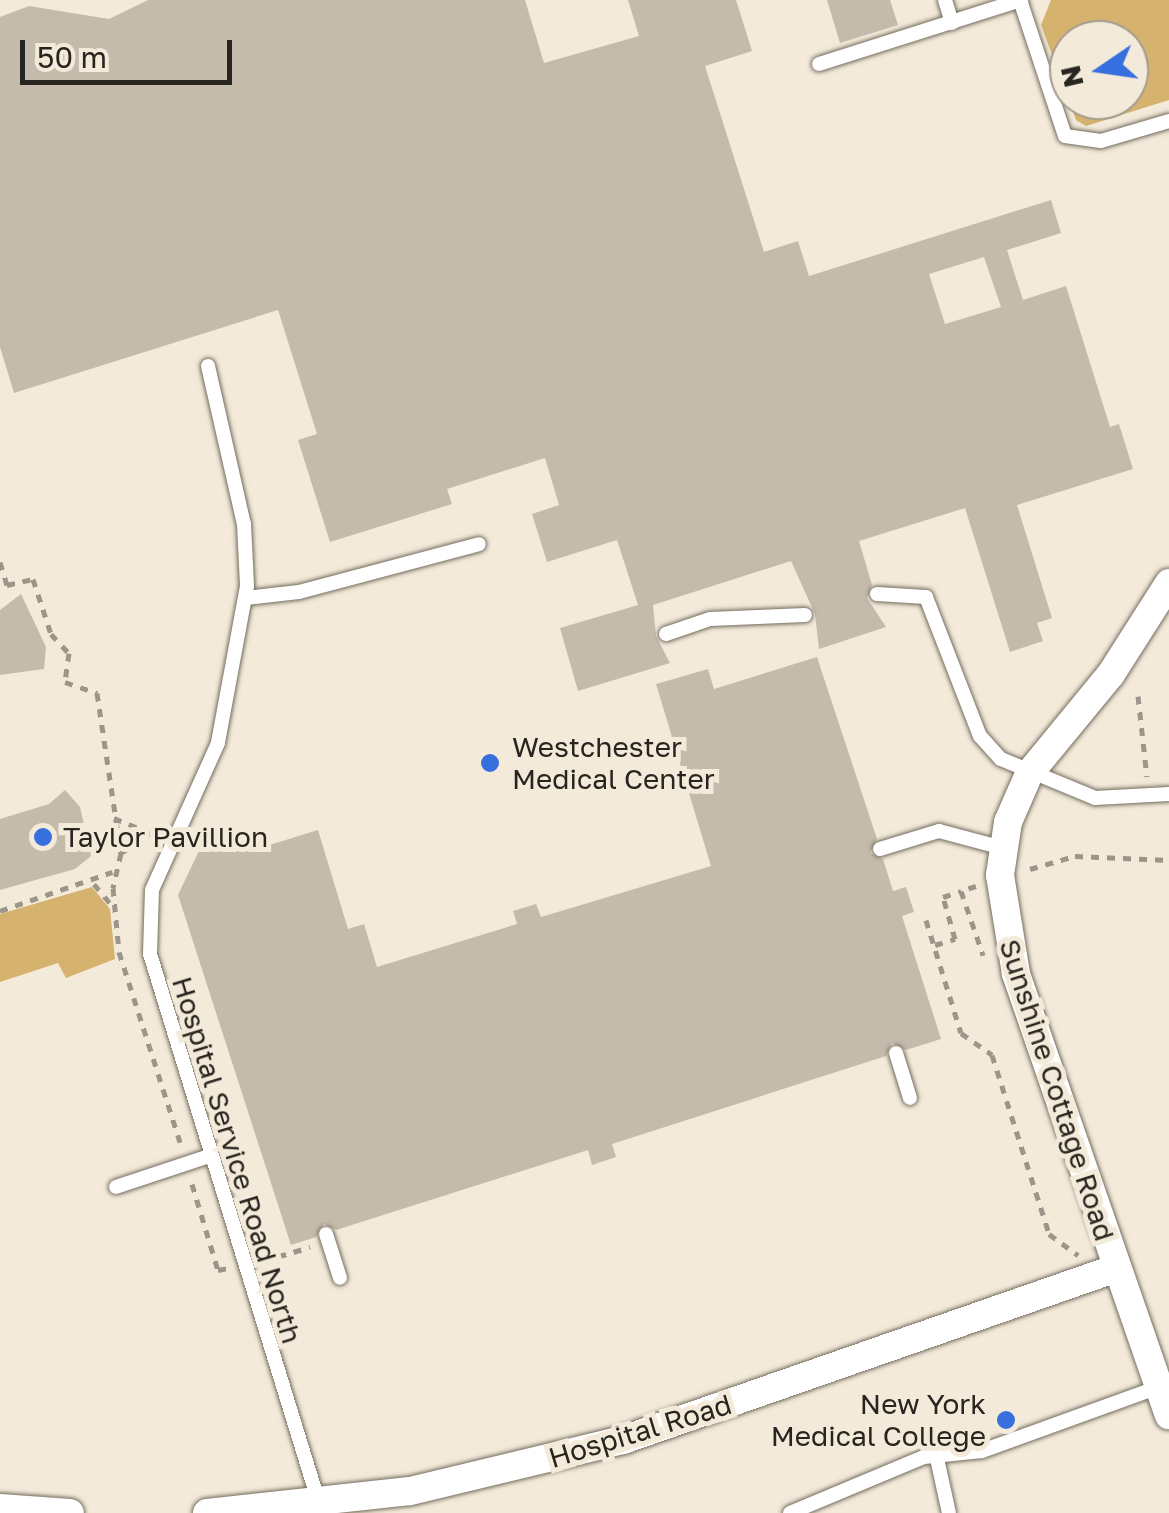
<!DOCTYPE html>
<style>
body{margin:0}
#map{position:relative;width:1169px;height:1513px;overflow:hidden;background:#f3eada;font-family:"Golos Text",sans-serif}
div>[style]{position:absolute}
.green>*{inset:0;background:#d6b26f}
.building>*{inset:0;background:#c4bbac}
.path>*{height:5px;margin-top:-2.5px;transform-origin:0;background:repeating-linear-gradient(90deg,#9c958a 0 8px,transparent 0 16px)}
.roads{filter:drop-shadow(0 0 2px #746c5e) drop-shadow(0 0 2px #746c5e)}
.service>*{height:14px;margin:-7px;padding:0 7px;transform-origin:7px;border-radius:7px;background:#fff}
.minor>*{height:28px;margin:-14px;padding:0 14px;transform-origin:14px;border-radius:14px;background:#fff}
.dots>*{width:28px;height:28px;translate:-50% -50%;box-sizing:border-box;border:5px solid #f3eada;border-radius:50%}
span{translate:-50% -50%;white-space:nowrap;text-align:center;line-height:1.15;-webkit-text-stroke:10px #f3eada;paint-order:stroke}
.poi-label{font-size:28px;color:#28241f}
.left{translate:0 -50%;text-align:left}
.right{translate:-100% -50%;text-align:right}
.street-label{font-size:28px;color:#28241f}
.north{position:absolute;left:1049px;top:20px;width:100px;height:100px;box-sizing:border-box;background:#f3eada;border:2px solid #a29b8f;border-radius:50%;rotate:257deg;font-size:28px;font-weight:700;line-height:40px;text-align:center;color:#28241f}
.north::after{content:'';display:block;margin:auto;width:35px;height:45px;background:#376fde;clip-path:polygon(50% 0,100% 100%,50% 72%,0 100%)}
.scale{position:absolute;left:20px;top:40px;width:212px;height:45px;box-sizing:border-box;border:5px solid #28241f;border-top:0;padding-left:12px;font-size:30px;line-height:35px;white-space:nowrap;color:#28241f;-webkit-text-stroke:8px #f3eada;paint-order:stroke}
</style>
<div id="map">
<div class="green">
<div style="clip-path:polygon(evenodd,1051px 0,1169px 0,1169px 100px,1086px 126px,1076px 120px,1041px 25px,1051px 0,1129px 40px,1129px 100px,1069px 100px,1069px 40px,1129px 40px)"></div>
<div style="clip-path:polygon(92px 887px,110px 909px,115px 959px,66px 978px,58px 963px,0 982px,0 914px)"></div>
</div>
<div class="building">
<div style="clip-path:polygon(evenodd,148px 0,525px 0,544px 63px,639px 36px,628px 0,736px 0,752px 51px,705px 66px,764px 252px,798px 241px,809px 276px,1051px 200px,1061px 233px,1007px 250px,1023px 300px,1066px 286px,1110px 427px,1119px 424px,1133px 469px,1017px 505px,1052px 618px,1037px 623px,1043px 641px,1010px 652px,965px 508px,859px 541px,872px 585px,867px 598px,886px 627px,819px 649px,815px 614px,791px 561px,653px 605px,656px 636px,670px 663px,578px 691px,560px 628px,638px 605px,617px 540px,547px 562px,532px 514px,559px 505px,545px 458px,447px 489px,452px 504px,330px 542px,298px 440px,317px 434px,278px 310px,14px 393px,0 347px,0 17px,29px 6px,109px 19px,148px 0,984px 257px,1001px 307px,945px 324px,929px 274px,984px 257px)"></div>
<div style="clip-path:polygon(827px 0,890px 0,898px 25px,840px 43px)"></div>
<div style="clip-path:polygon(21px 594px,46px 647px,44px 669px,0 675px,0 610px)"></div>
<div style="clip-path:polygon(817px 657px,877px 839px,870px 853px,883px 859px,893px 891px,906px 887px,914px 912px,902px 916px,941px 1039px,906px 1050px,892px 1043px,886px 1056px,612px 1144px,616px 1157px,592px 1165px,588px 1150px,336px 1230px,324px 1224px,316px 1237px,291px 1245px,178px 895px,206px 836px,263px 847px,318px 830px,348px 929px,364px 924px,377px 967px,517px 924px,513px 911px,536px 904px,541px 917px,711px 866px,656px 684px,708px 669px,714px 689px)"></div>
<div style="clip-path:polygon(65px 790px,80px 807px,91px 856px,75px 869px,0 890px,0 819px,49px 804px)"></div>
</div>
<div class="path">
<div style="left:0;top:562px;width:24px;rotate:73deg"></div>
<div style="left:7px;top:585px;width:27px;rotate:-13deg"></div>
<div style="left:33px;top:579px;width:58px;rotate:71.9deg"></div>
<div style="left:51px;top:634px;width:26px;rotate:47deg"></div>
<div style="left:69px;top:653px;width:29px;rotate:98deg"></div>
<div style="left:65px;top:682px;width:34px;rotate:19deg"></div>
<div style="left:97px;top:693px;width:162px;rotate:81.5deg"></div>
<div style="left:121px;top:853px;width:36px;rotate:103deg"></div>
<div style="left:113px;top:888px;width:64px;rotate:84.6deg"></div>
<div style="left:119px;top:952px;width:203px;rotate:72.2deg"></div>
<div style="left:1138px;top:696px;width:81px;rotate:83.7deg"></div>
<div style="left:114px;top:818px;width:47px;rotate:22.7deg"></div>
<div style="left:121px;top:853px;width:36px;rotate:-34deg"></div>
<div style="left:1030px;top:869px;width:47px;rotate:-16.1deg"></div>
<div style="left:1075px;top:856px;width:94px;rotate:2.4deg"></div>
<div style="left:94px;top:884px;width:31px;rotate:50deg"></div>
<div style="left:976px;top:886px;width:16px;rotate:162deg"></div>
<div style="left:961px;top:891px;width:68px;rotate:71deg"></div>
<div style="left:0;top:911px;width:119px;rotate:-19.2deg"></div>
<div style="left:926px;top:920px;width:118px;rotate:72.8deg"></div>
<div style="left:961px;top:1033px;width:38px;rotate:35deg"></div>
<div style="left:992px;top:1055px;width:188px;rotate:72.3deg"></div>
<div style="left:1049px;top:1234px;width:36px;rotate:36deg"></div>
<div style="left:935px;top:945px;width:21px;rotate:-17deg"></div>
<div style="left:955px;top:939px;width:44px;rotate:-105.9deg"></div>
<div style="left:943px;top:897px;width:19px;rotate:-18deg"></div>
<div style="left:192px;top:1184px;width:90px;rotate:73.2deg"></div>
<div style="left:218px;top:1270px;width:10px;rotate:-11deg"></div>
<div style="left:263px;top:1261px;width:49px;rotate:-16.6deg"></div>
</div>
<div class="roads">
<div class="service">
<div style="left:945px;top:0;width:24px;rotate:73deg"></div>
<div style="left:1020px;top:0;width:143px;rotate:71.7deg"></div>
<div style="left:1065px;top:136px;width:36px;rotate:8deg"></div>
<div style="left:1101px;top:141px;width:71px;rotate:-16.4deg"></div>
<div style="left:819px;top:64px;width:212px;rotate:-17.6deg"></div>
<div style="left:208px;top:366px;width:162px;rotate:77.2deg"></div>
<div style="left:244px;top:524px;width:62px;rotate:87.2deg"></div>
<div style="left:247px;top:586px;width:160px;rotate:100.5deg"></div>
<div style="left:218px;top:743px;width:161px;rotate:114.2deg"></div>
<div style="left:152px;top:890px;width:64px;rotate:91.8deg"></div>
<div style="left:150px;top:954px;width:574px;rotate:72.89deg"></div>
<div style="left:877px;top:594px;width:49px;rotate:3.5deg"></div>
<div style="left:926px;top:597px;width:149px;rotate:68.8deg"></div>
<div style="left:980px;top:736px;width:31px;rotate:48deg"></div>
<div style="left:1001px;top:759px;width:102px;rotate:22.5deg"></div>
<div style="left:1095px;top:798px;width:74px;rotate:-3.1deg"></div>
<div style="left:246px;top:598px;width:53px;rotate:-6.5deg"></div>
<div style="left:299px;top:592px;width:186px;rotate:-14.9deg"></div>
<div style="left:666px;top:634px;width:46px;rotate:-18.8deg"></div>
<div style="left:710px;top:619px;width:95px;rotate:-2.4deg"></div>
<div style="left:880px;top:849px;width:62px;rotate:-17deg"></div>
<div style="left:939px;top:831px;width:66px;rotate:14.9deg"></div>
<div style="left:896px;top:1053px;width:47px;rotate:72.7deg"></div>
<div style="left:116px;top:1187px;width:98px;rotate:-18.4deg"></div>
<div style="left:326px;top:1234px;width:46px;rotate:72.3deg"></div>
<div style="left:936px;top:1454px;width:60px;rotate:77.6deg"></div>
<div style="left:790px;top:1513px;width:145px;rotate:-22.7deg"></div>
<div style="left:924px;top:1457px;width:58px;rotate:-5.9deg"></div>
<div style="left:982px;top:1451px;width:188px;rotate:-19.9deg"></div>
</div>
<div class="minor">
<div style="left:1169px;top:583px;width:108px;rotate:122.5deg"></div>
<div style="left:1111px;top:674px;width:129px;rotate:129.4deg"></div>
<div style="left:1029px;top:774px;width:52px;rotate:113.6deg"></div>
<div style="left:1008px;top:822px;width:54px;rotate:98.6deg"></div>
<div style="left:1000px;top:875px;width:100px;rotate:80.8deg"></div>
<div style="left:1016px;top:974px;width:467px;rotate:70.9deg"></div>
<div style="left:0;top:1508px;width:70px;rotate:4.1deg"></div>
<div style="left:207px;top:1513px;width:204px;rotate:-6.2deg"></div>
<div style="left:410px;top:1491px;width:219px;rotate:-13.5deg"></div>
<div style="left:623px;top:1440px;width:520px;rotate:-19.2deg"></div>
</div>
</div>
<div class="dots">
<div style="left:490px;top:763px;background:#376fde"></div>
<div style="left:43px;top:837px;background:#376fde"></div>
<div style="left:1006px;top:1420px;background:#376fde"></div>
</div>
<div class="poi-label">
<span class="left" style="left:512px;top:763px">Westchester<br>Medical Center</span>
<span class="left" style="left:63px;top:837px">Taylor Pavillion</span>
<span class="right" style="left:986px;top:1420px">New York<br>Medical College</span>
</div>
<div class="street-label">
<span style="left:1057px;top:1090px;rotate:72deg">Sunshine Cottage Road</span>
<span style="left:237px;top:1160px;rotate:73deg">Hospital Service Road North</span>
<span style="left:640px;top:1431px;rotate:-17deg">Hospital Road</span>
</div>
<div class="north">N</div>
<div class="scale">50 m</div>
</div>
